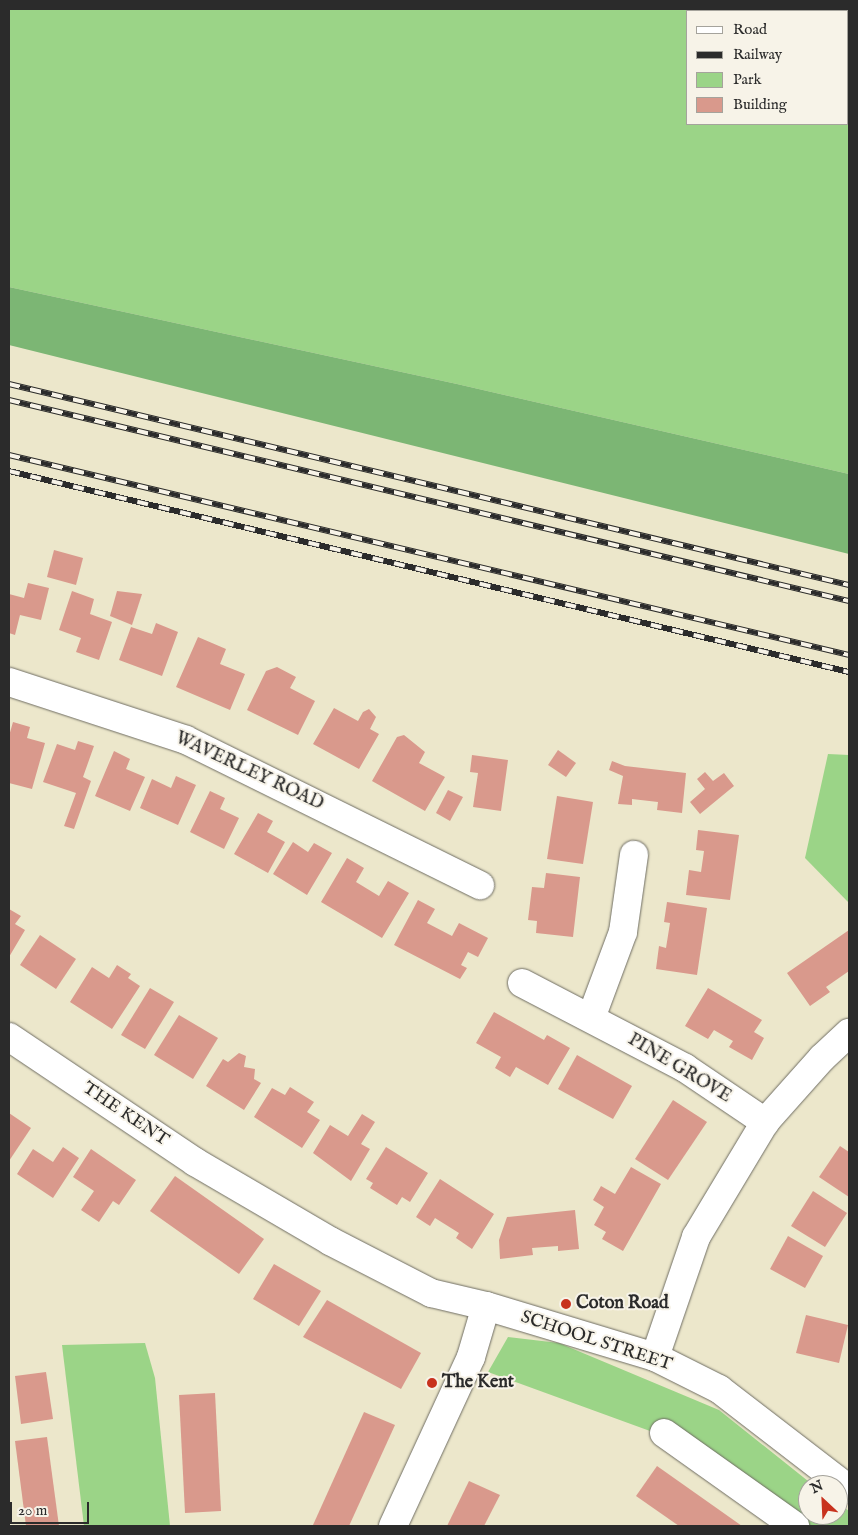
<!DOCTYPE html>
<style>
body{margin:0}
#map{position:relative;width:858px;height:1535px;overflow:hidden;background:#ece7cb;font-family:"IM FELL English",serif}
div>[style]{position:absolute}
.green>*{inset:0;background:#9bd487}
.forest>*{inset:0;background:#7cb674}
.building>*{inset:0;background:#d9998c}
.roads{filter:drop-shadow(0 0 1px #6f6d63) drop-shadow(0 0 1px #6f6d63)}
.minor>*{height:28px;margin:-14px;padding:0 14px;transform-origin:14px;border-radius:14px;background:#fff}
.rail>*{height:5.5px;margin-top:-2.75px;transform-origin:0;background:repeating-linear-gradient(90deg,#f7f3e8 0 11px,#2b2b2b 0 22px);box-sizing:border-box;border-block:1px solid #2b2b2b}
.dots>*{width:14px;height:14px;translate:-50% -50%;box-sizing:border-box;border:2px solid #f7f3e8;border-radius:50%}
span{translate:-50% -50%;white-space:nowrap;text-align:center;line-height:1.15;-webkit-text-stroke:4px #f7f3e8;paint-order:stroke}
.street-label{font-size:18px;color:#2b2b2b}
.poi-label{font-size:18px;color:#2b2b2b;font-weight:700}
.left{translate:0 -50%;text-align:left}
.frame{position:absolute;inset:0;border:10px solid #2b2b2b;pointer-events:none}
.legend{position:absolute;left:686px;top:10px;width:162px;height:115px;box-sizing:border-box;background:#f7f3e8;border:1px solid #a5a39c;margin:0;padding:6px 9px;list-style:none;font-size:15px;color:#2b2b2b}
.legend li{display:flex;align-items:center;gap:10px;height:25px}
.legend b{width:25px;border:1px solid #a5a39c}
.north{position:absolute;left:798px;top:1475px;width:50px;height:50px;box-sizing:border-box;background:#f7f3e8;border:1px solid #a5a39c;border-radius:50%;rotate:335deg;font-size:14px;font-weight:700;line-height:20px;text-align:center;color:#2b2b2b}
.north::after{content:'';display:block;margin:auto;width:18px;height:22px;background:#c8321e;clip-path:polygon(50% 0,100% 100%,50% 72%,0 100%)}
.scale{position:absolute;left:10px;top:1502px;width:79px;height:22px;box-sizing:border-box;border:2px solid #2b2b2b;border-top:0;padding-left:6px;font-size:15px;line-height:18px;white-space:nowrap;color:#2b2b2b;-webkit-text-stroke:4px #f7f3e8;paint-order:stroke}
</style>
<div id="map">
<div class="green">
<div style="clip-path:polygon(evenodd,9px 9px,849px 9px,849px 474px,457px 384px,9px 287px,9px 9px,687px 11px,847px 11px,847px 124px,687px 124px,687px 11px)"></div>
<div style="clip-path:polygon(828px 754px,849px 755px,849px 903px,805px 858px)"></div>
<div style="clip-path:polygon(508px 1337px,559px 1343px,719px 1410px,813px 1485px,808px 1485px,808px 1515px,838px 1515px,838px 1503px,849px 1511px,849px 1526px,781px 1526px,650px 1431px,488px 1372px)"></div>
<div style="clip-path:polygon(145px 1343px,155px 1378px,170px 1526px,84px 1526px,62px 1345px)"></div>
</div>
<div class="forest">
<div style="clip-path:polygon(9px 287px,457px 384px,849px 474px,849px 554px,9px 345px)"></div>
</div>
<div class="building">
<div style="clip-path:polygon(54px 550px,83px 558px,76px 585px,47px 577px)"></div>
<div style="clip-path:polygon(28px 583px,49px 588px,41px 620px,20px 615px,15px 635px,9px 633px,9px 594px,24px 598px)"></div>
<div style="clip-path:polygon(72px 591px,94px 599px,90px 614px,112px 622px,99px 660px,76px 652px,81px 638px,59px 630px)"></div>
<div style="clip-path:polygon(117px 591px,142px 594px,132px 625px,110px 616px)"></div>
<div style="clip-path:polygon(156px 623px,178px 632px,162px 676px,119px 660px,131px 627px,152px 634px)"></div>
<div style="clip-path:polygon(198px 637px,226px 649px,220px 664px,245px 674px,230px 710px,176px 687px)"></div>
<div style="clip-path:polygon(277px 667px,296px 677px,290px 688px,315px 701px,298px 735px,247px 710px,266px 671px)"></div>
<div style="clip-path:polygon(334px 708px,358px 721px,363px 712px,369px 709px,376px 717px,370px 729px,379px 734px,359px 769px,313px 744px)"></div>
<div style="clip-path:polygon(13px 722px,30px 727px,27px 738px,45px 743px,32px 789px,9px 783px,9px 736px)"></div>
<div style="clip-path:polygon(404px 735px,425px 752px,419px 763px,445px 777px,425px 811px,372px 781px,397px 737px)"></div>
<div style="clip-path:polygon(78px 741px,94px 746px,83px 777px,91px 781px,74px 829px,64px 826px,76px 793px,43px 782px,57px 744px,75px 750px)"></div>
<div style="clip-path:polygon(558px 750px,576px 763px,566px 777px,548px 765px)"></div>
<div style="clip-path:polygon(114px 751px,130px 759px,126px 769px,145px 777px,130px 811px,95px 796px)"></div>
<div style="clip-path:polygon(472px 755px,508px 760px,501px 811px,473px 807px,478px 773px,470px 772px)"></div>
<div style="clip-path:polygon(612px 761px,625px 766px,686px 773px,682px 813px,657px 810px,658px 802px,632px 799px,632px 805px,618px 804px,623px 776px,609px 770px)"></div>
<div style="clip-path:polygon(705px 772px,713px 781px,724px 773px,734px 786px,700px 814px,690px 802px,705px 789px,697px 779px)"></div>
<div style="clip-path:polygon(176px 776px,196px 785px,178px 825px,140px 808px,152px 779px,171px 788px)"></div>
<div style="clip-path:polygon(448px 790px,463px 797px,450px 821px,436px 813px)"></div>
<div style="clip-path:polygon(210px 791px,225px 798px,220px 809px,239px 818px,224px 849px,190px 832px)"></div>
<div style="clip-path:polygon(557px 796px,593px 802px,583px 864px,547px 859px)"></div>
<div style="clip-path:polygon(258px 813px,273px 821px,267px 832px,285px 842px,268px 873px,234px 854px)"></div>
<div style="clip-path:polygon(698px 830px,739px 835px,730px 900px,686px 895px,689px 870px,701px 872px,704px 851px,696px 850px)"></div>
<div style="clip-path:polygon(293px 842px,308px 852px,314px 843px,332px 853px,307px 895px,273px 874px)"></div>
<div style="clip-path:polygon(347px 858px,364px 868px,356px 882px,379px 896px,388px 881px,409px 893px,382px 938px,321px 902px)"></div>
<div style="clip-path:polygon(546px 873px,580px 877px,573px 937px,536px 933px,537px 921px,528px 920px,532px 887px,544px 888px)"></div>
<div style="clip-path:polygon(418px 900px,435px 909px,427px 923px,452px 936px,459px 923px,488px 938px,478px 957px,468px 952px,461px 965px,467px 968px,460px 979px,394px 945px)"></div>
<div style="clip-path:polygon(667px 902px,707px 908px,697px 975px,656px 969px,659px 946px,666px 948px,670px 923px,664px 922px)"></div>
<div style="clip-path:polygon(9px 909px,21px 916px,15px 924px,25px 930px,9px 957px)"></div>
<div style="clip-path:polygon(849px 930px,849px 971px,826px 987px,830px 992px,810px 1006px,787px 973px)"></div>
<div style="clip-path:polygon(40px 935px,76px 959px,56px 989px,20px 965px)"></div>
<div style="clip-path:polygon(117px 965px,131px 974px,128px 978px,140px 986px,112px 1029px,70px 1002px,92px 967px,109px 978px)"></div>
<div style="clip-path:polygon(150px 988px,174px 1002px,145px 1049px,121px 1035px)"></div>
<div style="clip-path:polygon(708px 988px,762px 1020px,754px 1032px,764px 1038px,752px 1060px,729px 1047px,733px 1041px,714px 1030px,708px 1039px,685px 1026px)"></div>
<div style="clip-path:polygon(494px 1012px,544px 1040px,547px 1035px,570px 1048px,548px 1085px,516px 1067px,510px 1077px,495px 1068px,501px 1057px,476px 1043px)"></div>
<div style="clip-path:polygon(179px 1015px,218px 1038px,193px 1079px,154px 1055px)"></div>
<div style="clip-path:polygon(239px 1053px,246px 1056px,244px 1067px,255px 1069px,254px 1079px,261px 1083px,244px 1110px,206px 1086px,223px 1059px,228px 1062px)"></div>
<div style="clip-path:polygon(577px 1055px,632px 1086px,613px 1119px,558px 1089px)"></div>
<div style="clip-path:polygon(290px 1087px,314px 1102px,307px 1112px,320px 1120px,302px 1148px,254px 1117px,272px 1088px,285px 1095px)"></div>
<div style="clip-path:polygon(673px 1100px,707px 1122px,668px 1180px,635px 1159px)"></div>
<div style="clip-path:polygon(9px 1113px,31px 1128px,9px 1161px)"></div>
<div style="clip-path:polygon(362px 1114px,375px 1122px,361px 1144px,370px 1149px,351px 1181px,313px 1153px,330px 1125px,348px 1136px)"></div>
<div style="clip-path:polygon(840px 1146px,849px 1152px,849px 1197px,819px 1177px)"></div>
<div style="clip-path:polygon(63px 1147px,79px 1158px,53px 1198px,17px 1174px,33px 1149px,53px 1162px)"></div>
<div style="clip-path:polygon(386px 1147px,428px 1173px,410px 1202px,402px 1197px,397px 1205px,370px 1188px,373px 1183px,366px 1179px)"></div>
<div style="clip-path:polygon(91px 1149px,136px 1180px,119px 1205px,113px 1201px,99px 1222px,81px 1210px,94px 1191px,73px 1177px)"></div>
<div style="clip-path:polygon(631px 1167px,661px 1184px,623px 1251px,602px 1239px,606px 1232px,594px 1225px,604px 1207px,593px 1200px,601px 1186px,615px 1194px)"></div>
<div style="clip-path:polygon(175px 1176px,264px 1239px,239px 1274px,150px 1211px)"></div>
<div style="clip-path:polygon(440px 1179px,494px 1214px,472px 1249px,456px 1238px,459px 1233px,435px 1218px,430px 1226px,416px 1217px)"></div>
<div style="clip-path:polygon(813px 1191px,847px 1213px,825px 1247px,791px 1226px)"></div>
<div style="clip-path:polygon(575px 1210px,579px 1249px,558px 1251px,558px 1246px,532px 1248px,533px 1255px,500px 1259px,499px 1240px,507px 1217px)"></div>
<div style="clip-path:polygon(788px 1236px,823px 1256px,805px 1288px,770px 1269px)"></div>
<div style="clip-path:polygon(274px 1264px,321px 1291px,299px 1326px,253px 1299px)"></div>
<div style="clip-path:polygon(327px 1300px,421px 1353px,401px 1389px,303px 1337px)"></div>
<div style="clip-path:polygon(806px 1315px,848px 1325px,839px 1363px,796px 1353px)"></div>
<div style="clip-path:polygon(46px 1372px,53px 1419px,21px 1424px,15px 1376px)"></div>
<div style="clip-path:polygon(215px 1393px,221px 1511px,185px 1513px,179px 1395px)"></div>
<div style="clip-path:polygon(364px 1412px,395px 1425px,349px 1526px,313px 1525px)"></div>
<div style="clip-path:polygon(47px 1437px,59px 1526px,26px 1526px,15px 1441px)"></div>
<div style="clip-path:polygon(657px 1466px,742px 1526px,679px 1526px,636px 1496px)"></div>
<div style="clip-path:polygon(469px 1481px,500px 1495px,484px 1526px,447px 1526px)"></div>
</div>
<div class="roads">
<div class="minor">
<div style="left:9px;top:682px;width:186px;rotate:18.1deg"></div>
<div style="left:186px;top:740px;width:328px;rotate:26.3deg"></div>
<div style="left:522px;top:983px;width:184px;rotate:27.5deg"></div>
<div style="left:685px;top:1068px;width:97px;rotate:34deg"></div>
<div style="left:591px;top:1018px;width:92px;rotate:-69.6deg"></div>
<div style="left:623px;top:932px;width:78px;rotate:-81.9deg"></div>
<div style="left:9px;top:1037px;width:224px;rotate:33.9deg"></div>
<div style="left:195px;top:1162px;width:156px;rotate:30.3deg"></div>
<div style="left:330px;top:1241px;width:114px;rotate:27.2deg"></div>
<div style="left:431px;top:1293px;width:57px;rotate:13.3deg"></div>
<div style="left:486px;top:1306px;width:177px;rotate:16.8deg"></div>
<div style="left:655px;top:1357px;width:72px;rotate:26.6deg"></div>
<div style="left:719px;top:1389px;width:164px;rotate:37.6deg"></div>
<div style="left:655px;top:1357px;width:127px;rotate:-71.1deg"></div>
<div style="left:696px;top:1237px;width:134px;rotate:-59deg"></div>
<div style="left:765px;top:1122px;width:86px;rotate:-48.3deg"></div>
<div style="left:822px;top:1058px;width:37px;rotate:-43deg"></div>
<div style="left:664px;top:1433px;width:161px;rotate:35.4deg"></div>
<div style="left:393px;top:1526px;width:186px;rotate:-65.2deg"></div>
<div style="left:471px;top:1357px;width:53px;rotate:-73.6deg"></div>
</div>
</div>
<div class="rail">
<div style="left:9px;top:384px;width:864px;rotate:13.46deg"></div>
<div style="left:9px;top:400px;width:864px;rotate:13.46deg"></div>
<div style="left:9px;top:455px;width:863px;rotate:13.39deg"></div>
<div style="left:9px;top:471px;width:864px;rotate:13.46deg"></div>
</div>
<div class="dots">
<div style="left:566px;top:1304px;background:#c8321e"></div>
<div style="left:432px;top:1383px;background:#c8321e"></div>
</div>
<div class="street-label">
<span style="left:249px;top:772px;rotate:25deg">WAVERLEY ROAD</span>
<span style="left:679px;top:1069px;rotate:31deg">PINE GROVE</span>
<span style="left:125px;top:1115px;rotate:34deg">THE KENT</span>
<span style="left:596px;top:1342px;rotate:18deg">SCHOOL STREET</span>
</div>
<div class="poi-label">
<span class="left" style="left:576px;top:1304px">Coton Road</span>
<span class="left" style="left:442px;top:1383px">The Kent</span>
</div>
<div class="frame"></div>
<ul class="legend">
<li><b style="height:6px;background:#fff"></b>Road</li>
<li><b style="height:6px;background:#2b2b2b"></b>Railway</li>
<li><b style="height:14px;background:#9bd487"></b>Park</li>
<li><b style="height:14px;background:#d9998c"></b>Building</li>
</ul>
<div class="north">N</div>
<div class="scale">20 m</div>
</div>
